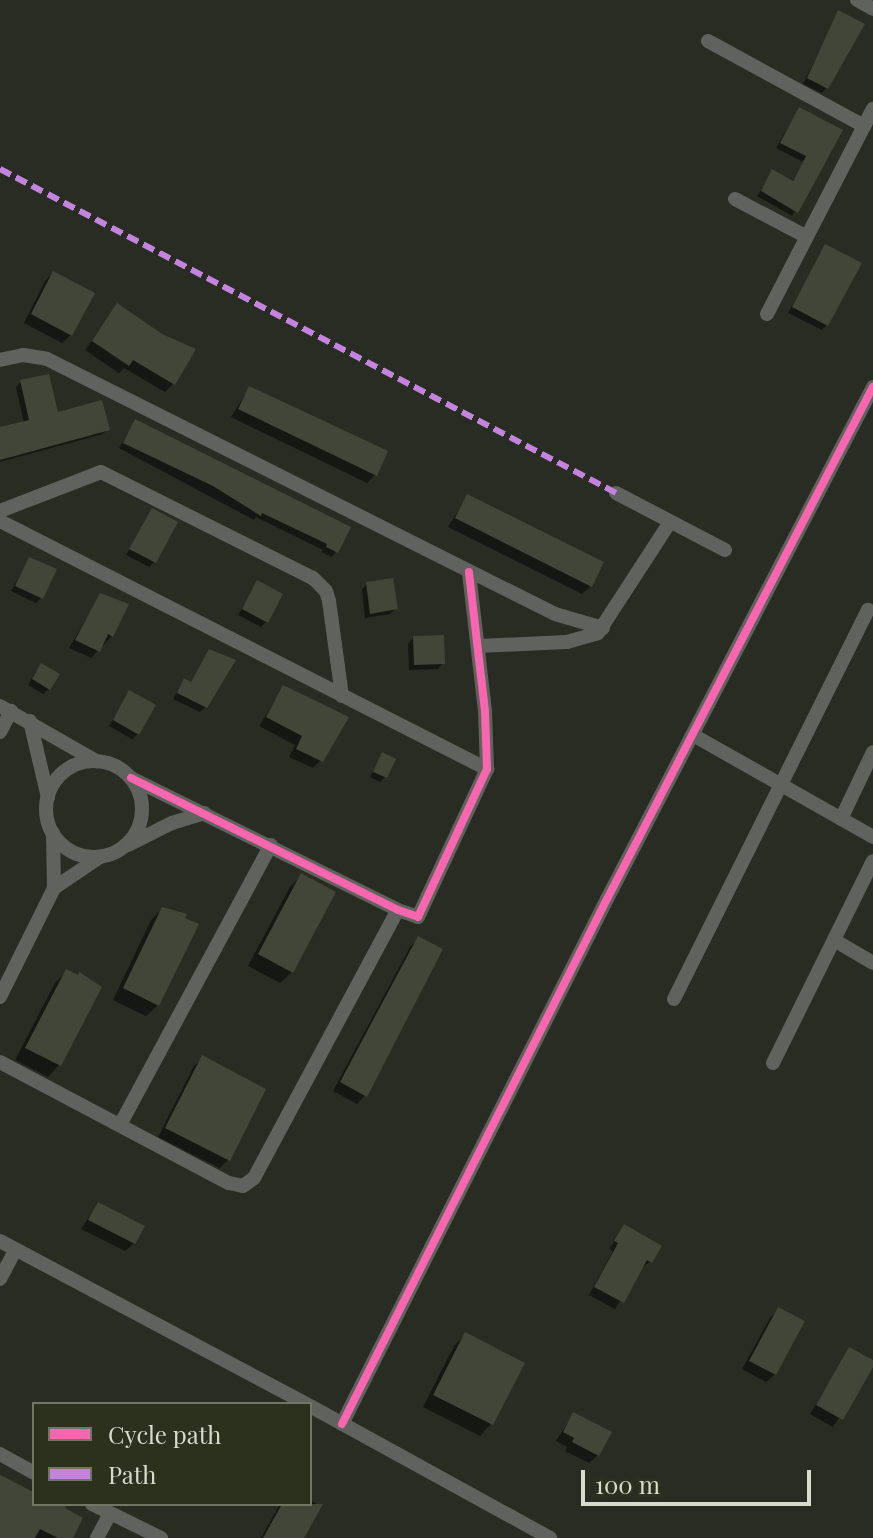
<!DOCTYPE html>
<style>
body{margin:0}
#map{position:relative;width:873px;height:1538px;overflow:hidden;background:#292c22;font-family:"Playfair Display",serif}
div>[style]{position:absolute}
.shadow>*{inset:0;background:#0007}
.building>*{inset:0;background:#424639}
.street>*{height:14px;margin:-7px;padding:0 7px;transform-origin:7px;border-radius:7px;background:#60625d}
.street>.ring{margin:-7px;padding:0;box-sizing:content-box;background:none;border:14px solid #60625d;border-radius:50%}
.quiet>*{height:6px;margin-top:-3px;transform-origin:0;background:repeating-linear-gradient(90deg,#c483df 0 12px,transparent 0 18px)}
.cycleway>*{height:8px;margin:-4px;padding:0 4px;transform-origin:4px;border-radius:4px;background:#f766af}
span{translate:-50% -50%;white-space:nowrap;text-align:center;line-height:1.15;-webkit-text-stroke:8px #2b311d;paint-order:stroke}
.legend{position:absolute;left:32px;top:1402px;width:280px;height:104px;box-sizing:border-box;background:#2b311d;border:2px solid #707564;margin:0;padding:10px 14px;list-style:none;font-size:24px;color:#d7dbce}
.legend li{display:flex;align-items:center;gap:16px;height:40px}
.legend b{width:40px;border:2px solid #707564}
.scale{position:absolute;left:581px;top:1470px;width:230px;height:36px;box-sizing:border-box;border:4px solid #d7dbce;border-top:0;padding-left:10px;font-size:24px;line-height:28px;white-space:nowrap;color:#d7dbce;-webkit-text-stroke:6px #2b311d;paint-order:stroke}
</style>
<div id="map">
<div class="shadow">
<div style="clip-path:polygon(839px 12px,827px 88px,822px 93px,803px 84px)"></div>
<div style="clip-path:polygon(799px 109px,840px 131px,792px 216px,757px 196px,773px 172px,792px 182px,803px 162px,776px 148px)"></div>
<div style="clip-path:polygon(826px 246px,827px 325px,822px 330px,788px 313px)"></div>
<div style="clip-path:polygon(53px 273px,71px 335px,62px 343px,24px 323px,45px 281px)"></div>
<div style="clip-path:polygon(118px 306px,173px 384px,165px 392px,124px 368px,119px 373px,85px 350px)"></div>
<div style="clip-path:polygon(21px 382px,57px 415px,108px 429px,103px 434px,0 462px,0 430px,24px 423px,16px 387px)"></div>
<div style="clip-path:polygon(249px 388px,375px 475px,367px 483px,231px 417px)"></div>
<div style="clip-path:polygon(136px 421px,348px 528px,336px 552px,331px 557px,322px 552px,323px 550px,256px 517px,254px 520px,119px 448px)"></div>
<div style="clip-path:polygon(468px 496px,591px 586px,582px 594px,448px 527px)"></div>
<div style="clip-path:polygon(152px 511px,154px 562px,149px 567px,126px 555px)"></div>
<div style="clip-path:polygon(29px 560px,41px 598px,36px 603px,11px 591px)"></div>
<div style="clip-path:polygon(258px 582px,266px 622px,261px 627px,238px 615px)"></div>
<div style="clip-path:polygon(367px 584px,396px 608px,390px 614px,365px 618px,362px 589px)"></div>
<div style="clip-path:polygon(100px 596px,112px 636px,91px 658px,69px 648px)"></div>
<div style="clip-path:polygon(413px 638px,443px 663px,438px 669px,409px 670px,408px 644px)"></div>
<div style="clip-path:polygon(209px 651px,206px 707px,200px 712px,173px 699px,184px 681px,190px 684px)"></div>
<div style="clip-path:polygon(36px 671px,49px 689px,43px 694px,28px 685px)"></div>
<div style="clip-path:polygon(284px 687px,321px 760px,313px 768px,289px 757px,295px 745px,259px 726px)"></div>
<div style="clip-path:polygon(130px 693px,138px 734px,132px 739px,109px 726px)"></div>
<div style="clip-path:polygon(383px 755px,385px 777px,380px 782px,370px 777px)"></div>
<div style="clip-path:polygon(301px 876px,292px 972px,280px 983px,248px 966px,290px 887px)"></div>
<div style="clip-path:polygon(162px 909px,184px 915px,158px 1005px,146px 1016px,113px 1000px,151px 920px)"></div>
<div style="clip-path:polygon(418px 939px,365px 1095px,357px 1104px,333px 1091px,410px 947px)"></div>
<div style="clip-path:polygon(66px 972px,59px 1065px,48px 1077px,15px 1060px,55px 983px)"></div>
<div style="clip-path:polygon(202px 1058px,228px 1160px,220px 1168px,158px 1137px,194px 1066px)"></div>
<div style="clip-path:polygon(98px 1204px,134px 1243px,125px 1251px,81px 1229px)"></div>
<div style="clip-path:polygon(624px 1227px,650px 1262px,641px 1268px,615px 1309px,589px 1295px,613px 1251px,609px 1249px)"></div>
<div style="clip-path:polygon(778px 1309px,775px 1374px,766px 1382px,742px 1369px,770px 1318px)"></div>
<div style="clip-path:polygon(465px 1335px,522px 1363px,491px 1424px,480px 1436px,423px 1407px,454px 1346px)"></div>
<div style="clip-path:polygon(850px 1349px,873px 1363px,833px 1427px,810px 1414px)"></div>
<div style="clip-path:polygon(573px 1414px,598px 1455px,589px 1463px,565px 1451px,567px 1447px,556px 1441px)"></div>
<div style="clip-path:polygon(0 1477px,34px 1491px,34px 1504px,56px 1504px,70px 1538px,0 1538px)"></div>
<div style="clip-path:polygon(310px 1500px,320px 1506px,302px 1538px,261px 1538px,280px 1504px,310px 1504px)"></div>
</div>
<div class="building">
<div style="clip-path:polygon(838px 10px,865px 24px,828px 89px,807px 78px)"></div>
<div style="clip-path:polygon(799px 107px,843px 130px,798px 213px,761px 191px,772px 169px,793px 181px,806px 156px,780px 143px)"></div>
<div style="clip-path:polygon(825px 244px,862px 263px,828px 326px,792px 307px)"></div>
<div style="clip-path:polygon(53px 271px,95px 293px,72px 336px,31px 314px)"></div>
<div style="clip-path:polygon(117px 303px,162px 334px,196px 349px,175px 385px,133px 360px,129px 366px,92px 341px)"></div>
<div style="clip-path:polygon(49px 374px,58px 412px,102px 400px,110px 430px,0 460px,0 427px,29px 420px,20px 380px)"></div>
<div style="clip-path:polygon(249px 386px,388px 451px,377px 476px,238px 409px)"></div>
<div style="clip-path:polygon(135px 419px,351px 527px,338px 553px,326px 547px,327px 544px,262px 513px,261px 516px,213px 486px,123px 443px)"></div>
<div style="clip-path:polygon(467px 494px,604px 562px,592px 587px,455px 518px)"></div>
<div style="clip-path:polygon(152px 508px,178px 522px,156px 563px,129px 549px)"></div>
<div style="clip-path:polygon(29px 557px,57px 569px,43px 599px,15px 586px)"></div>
<div style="clip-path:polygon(393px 578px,398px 609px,370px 614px,366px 582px)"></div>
<div style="clip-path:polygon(257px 580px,283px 594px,268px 623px,242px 609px)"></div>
<div style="clip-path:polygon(100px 593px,129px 604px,113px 637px,108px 634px,100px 652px,75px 640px)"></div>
<div style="clip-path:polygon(444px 635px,445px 664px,414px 665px,413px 636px)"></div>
<div style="clip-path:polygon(209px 649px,236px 660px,207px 708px,177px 693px,184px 678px,191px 682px)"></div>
<div style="clip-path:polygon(41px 663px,60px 674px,50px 690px,32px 679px)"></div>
<div style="clip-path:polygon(283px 685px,349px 717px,323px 762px,296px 749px,302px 736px,266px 717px)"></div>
<div style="clip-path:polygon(129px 690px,156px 705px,139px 735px,113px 720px)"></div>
<div style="clip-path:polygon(382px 752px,396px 759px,387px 778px,373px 772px)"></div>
<div style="clip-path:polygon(301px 873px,336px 892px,293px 973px,258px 954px)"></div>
<div style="clip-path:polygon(162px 907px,187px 914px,185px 918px,199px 924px,159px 1006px,123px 988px)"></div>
<div style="clip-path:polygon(418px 936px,443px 949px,367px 1097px,340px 1082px)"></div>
<div style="clip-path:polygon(66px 969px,78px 975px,79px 972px,102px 987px,61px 1066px,25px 1048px)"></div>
<div style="clip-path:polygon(202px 1055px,266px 1089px,230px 1161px,165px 1128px)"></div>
<div style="clip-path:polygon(98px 1202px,145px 1226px,135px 1244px,88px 1220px)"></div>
<div style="clip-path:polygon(624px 1224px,662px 1246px,652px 1263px,647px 1260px,624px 1303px,594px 1287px,618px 1243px,614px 1241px)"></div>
<div style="clip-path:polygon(778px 1307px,805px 1321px,776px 1375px,749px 1361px)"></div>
<div style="clip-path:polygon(465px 1332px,525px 1363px,493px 1425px,433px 1395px)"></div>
<div style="clip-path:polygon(849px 1347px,873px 1360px,873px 1367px,843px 1420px,816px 1405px)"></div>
<div style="clip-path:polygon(573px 1412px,612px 1432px,599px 1456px,572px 1442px,574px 1438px,563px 1432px)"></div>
<div style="clip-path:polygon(0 1475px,34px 1492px,34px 1504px,68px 1504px,65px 1508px,83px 1518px,73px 1538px,58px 1538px,40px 1529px,35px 1538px,0 1538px)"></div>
<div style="clip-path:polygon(282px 1504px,323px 1504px,304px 1538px,263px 1538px)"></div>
</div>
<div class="street">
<div style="left:857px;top:0;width:18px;rotate:29deg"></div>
<div style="left:708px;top:41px;width:178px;rotate:28.6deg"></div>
<div style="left:735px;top:199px;width:81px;rotate:27.8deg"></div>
<div style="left:767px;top:314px;width:231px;rotate:-62.7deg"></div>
<div style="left:0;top:360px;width:24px;rotate:-12deg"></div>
<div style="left:23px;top:355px;width:24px;rotate:9deg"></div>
<div style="left:47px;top:359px;width:568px;rotate:26.66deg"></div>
<div style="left:555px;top:614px;width:50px;rotate:16.3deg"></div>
<div style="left:616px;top:493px;width:123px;rotate:27.6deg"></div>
<div style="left:0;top:511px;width:108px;rotate:-21.1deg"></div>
<div style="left:101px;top:472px;width:237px;rotate:26.6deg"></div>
<div style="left:313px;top:578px;width:18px;rotate:45deg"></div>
<div style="left:326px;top:591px;width:10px;rotate:73deg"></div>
<div style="left:329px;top:601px;width:96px;rotate:82.2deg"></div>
<div style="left:0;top:521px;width:547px;rotate:26.99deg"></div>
<div style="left:479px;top:646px;width:88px;rotate:-2.6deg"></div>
<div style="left:567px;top:642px;width:32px;rotate:-16deg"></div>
<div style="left:598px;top:633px;width:132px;rotate:-57deg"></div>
<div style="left:0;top:706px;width:111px;rotate:29.8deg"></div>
<div style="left:30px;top:721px;width:79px;rotate:76.8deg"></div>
<div style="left:0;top:732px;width:24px;rotate:-62deg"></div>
<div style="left:693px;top:735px;width:207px;rotate:29.5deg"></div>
<div class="ring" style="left:46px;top:761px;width:82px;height:82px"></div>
<div style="left:131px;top:778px;width:298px;rotate:26.3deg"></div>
<div style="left:398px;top:910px;width:21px;rotate:19deg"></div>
<div style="left:418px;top:917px;width:163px;rotate:-65deg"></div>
<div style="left:487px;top:769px;width:58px;rotate:-92deg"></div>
<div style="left:485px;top:711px;width:140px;rotate:-96.6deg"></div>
<div style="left:841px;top:819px;width:74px;rotate:-64.5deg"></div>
<div style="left:128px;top:845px;width:49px;rotate:-26.6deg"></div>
<div style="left:172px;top:823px;width:34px;rotate:-17deg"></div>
<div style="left:54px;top:888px;width:55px;rotate:-34deg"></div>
<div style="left:834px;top:940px;width:45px;rotate:30.5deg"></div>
<div style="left:0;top:997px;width:122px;rotate:-63.6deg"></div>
<div style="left:54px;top:888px;width:55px;rotate:-91deg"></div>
<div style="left:674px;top:999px;width:435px;rotate:-63.5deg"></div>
<div style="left:0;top:1062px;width:259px;rotate:27.9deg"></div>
<div style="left:229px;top:1183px;width:14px;rotate:12deg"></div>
<div style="left:243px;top:1186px;width:14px;rotate:-36deg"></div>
<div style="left:254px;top:1178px;width:304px;rotate:-61.8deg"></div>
<div style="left:773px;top:1063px;width:225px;rotate:-63.7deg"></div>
<div style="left:120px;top:1125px;width:318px;rotate:-61.7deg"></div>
<div style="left:0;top:1241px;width:348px;rotate:28deg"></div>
<div style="left:0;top:1279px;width:32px;rotate:-62deg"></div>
<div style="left:310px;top:1406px;width:274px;rotate:28.8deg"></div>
<div style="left:342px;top:1424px;width:588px;rotate:-63.22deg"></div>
<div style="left:607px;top:899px;width:577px;rotate:-62.55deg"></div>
<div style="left:0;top:1454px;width:39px;rotate:29deg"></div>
<div style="left:92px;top:1504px;width:77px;rotate:26.2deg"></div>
<div style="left:97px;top:1538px;width:27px;rotate:-62deg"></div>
</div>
<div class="quiet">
<div style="left:0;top:169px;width:696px;rotate:27.74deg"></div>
</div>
<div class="cycleway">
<div style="left:131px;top:778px;width:298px;rotate:26.3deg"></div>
<div style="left:398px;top:910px;width:21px;rotate:19deg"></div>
<div style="left:418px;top:917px;width:163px;rotate:-65deg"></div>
<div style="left:487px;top:769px;width:58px;rotate:-92deg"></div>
<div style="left:485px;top:711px;width:140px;rotate:-96.6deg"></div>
<div style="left:342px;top:1424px;width:588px;rotate:-63.22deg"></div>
<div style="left:607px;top:899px;width:577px;rotate:-62.55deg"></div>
</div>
<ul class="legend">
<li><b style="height:10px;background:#f766af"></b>Cycle path</li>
<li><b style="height:10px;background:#c483df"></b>Path</li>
</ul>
<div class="scale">100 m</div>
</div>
